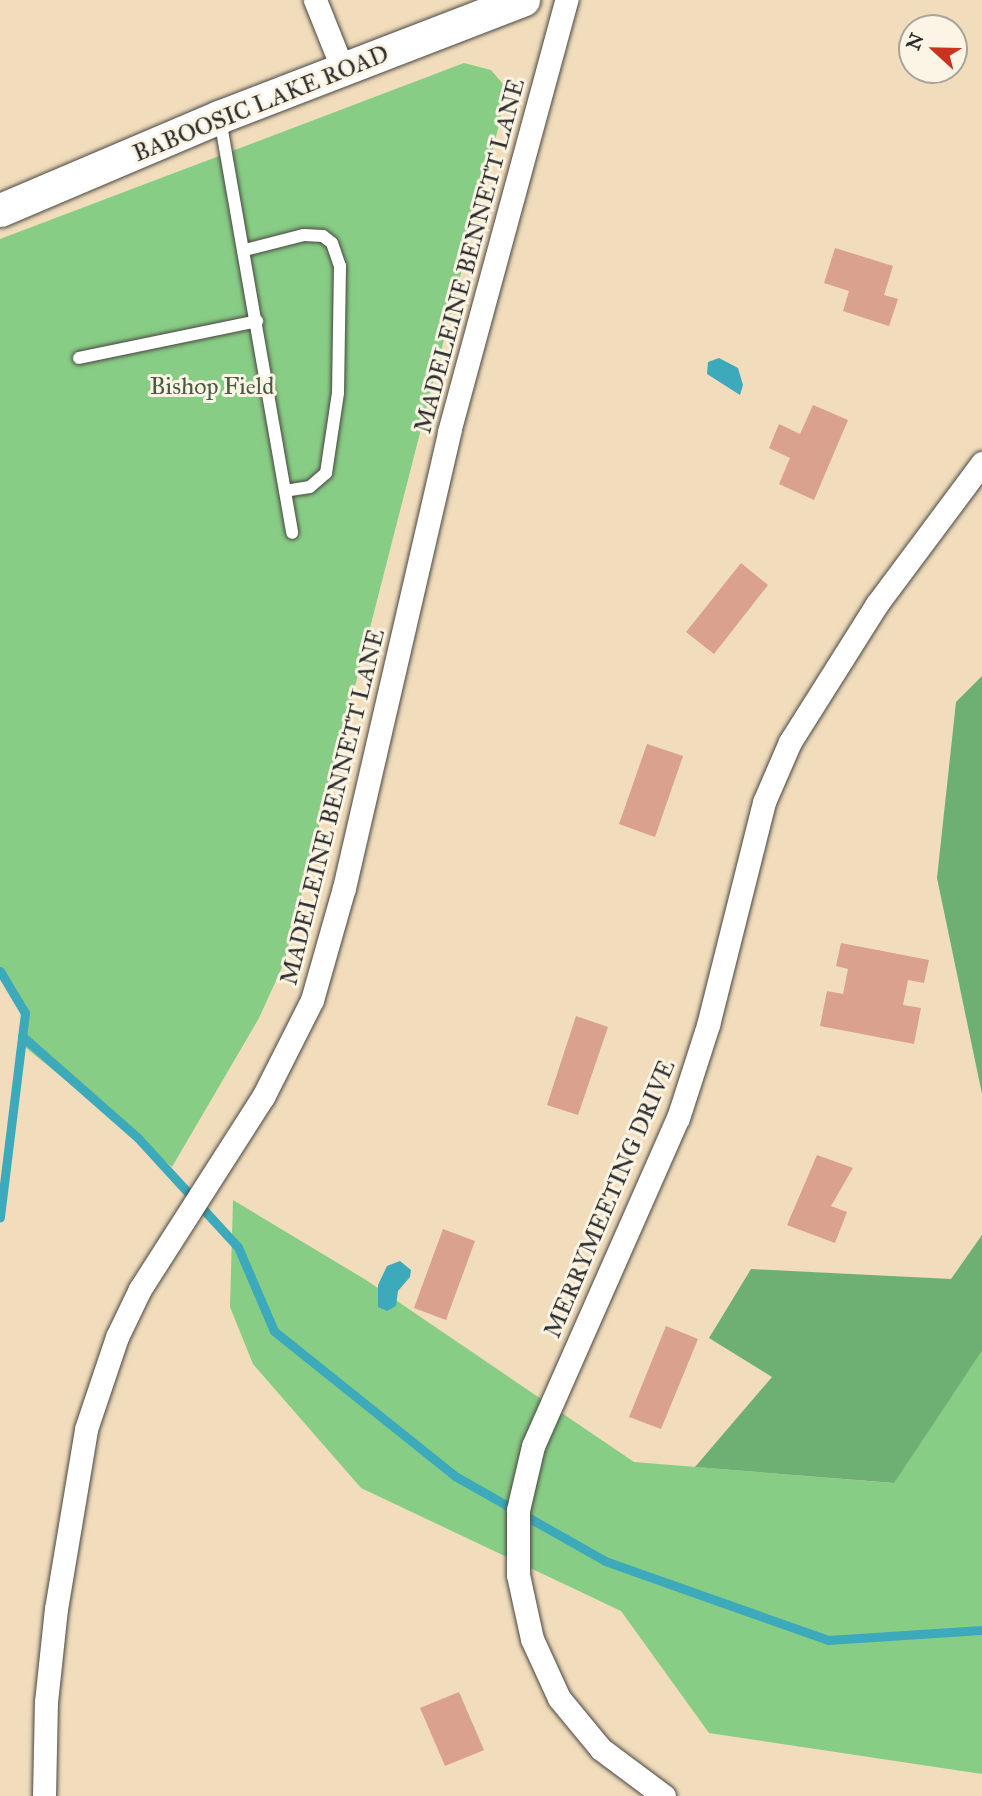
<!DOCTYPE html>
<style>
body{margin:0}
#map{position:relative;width:982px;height:1796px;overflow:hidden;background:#f1ddbc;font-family:"IM FELL Great Primer",serif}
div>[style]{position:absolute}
.green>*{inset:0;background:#88cd86}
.forest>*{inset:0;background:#6eb073}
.water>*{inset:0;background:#3caabb}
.stream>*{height:9px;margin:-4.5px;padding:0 4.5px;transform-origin:4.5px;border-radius:4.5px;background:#3caabb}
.building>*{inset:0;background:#d9a18e}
.roads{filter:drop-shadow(0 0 2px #494641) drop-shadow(0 0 2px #494641)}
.lane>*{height:12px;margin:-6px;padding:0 6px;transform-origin:6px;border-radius:6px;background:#fff}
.street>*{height:23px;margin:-11.5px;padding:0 11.5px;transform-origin:11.5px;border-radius:11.5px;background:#fff}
.secondary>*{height:33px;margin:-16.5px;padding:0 16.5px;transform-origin:16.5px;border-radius:16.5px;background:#fff}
span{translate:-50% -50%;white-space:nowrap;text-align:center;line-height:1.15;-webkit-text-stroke:6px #fcf5e5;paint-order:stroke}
.street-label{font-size:24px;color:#2b2b2b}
.park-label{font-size:24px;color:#475c46}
.north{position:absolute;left:898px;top:14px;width:70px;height:70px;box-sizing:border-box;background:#fcf5e5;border:2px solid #a8a49b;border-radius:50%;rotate:292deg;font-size:19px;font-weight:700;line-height:28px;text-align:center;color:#2b2b2b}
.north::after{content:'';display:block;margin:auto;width:24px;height:32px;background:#c8321e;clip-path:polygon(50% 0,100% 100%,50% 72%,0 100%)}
</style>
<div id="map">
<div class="green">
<div style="clip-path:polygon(464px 63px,491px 70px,508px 90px,284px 963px,259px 1018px,172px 1167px,25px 1047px,22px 1008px,0 971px,0 239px)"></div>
<div style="clip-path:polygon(233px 1200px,366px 1280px,634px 1462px,893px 1483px,982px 1351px,982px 1774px,709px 1733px,621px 1611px,361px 1488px,253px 1364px,230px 1307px)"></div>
</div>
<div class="forest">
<div style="clip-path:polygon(982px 676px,982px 1094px,937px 878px,956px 702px)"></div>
<div style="clip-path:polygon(982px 1235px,982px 1351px,894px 1483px,695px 1467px,772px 1377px,709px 1338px,751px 1269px,951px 1279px)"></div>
</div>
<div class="water">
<div style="clip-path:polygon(719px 358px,738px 368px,743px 385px,740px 395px,707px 374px,708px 362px)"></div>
<div style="clip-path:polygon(400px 1261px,411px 1270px,410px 1277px,398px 1291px,396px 1306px,387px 1311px,378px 1307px,378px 1285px,387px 1266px)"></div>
</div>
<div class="stream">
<div style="left:0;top:971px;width:49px;rotate:59.2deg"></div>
<div style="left:25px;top:1013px;width:206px;rotate:97deg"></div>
<div style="left:22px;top:1036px;width:154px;rotate:41.3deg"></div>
<div style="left:138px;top:1138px;width:148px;rotate:47.5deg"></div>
<div style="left:238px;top:1247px;width:91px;rotate:66.8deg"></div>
<div style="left:274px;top:1331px;width:232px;rotate:38.7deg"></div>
<div style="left:455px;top:1476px;width:172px;rotate:29.5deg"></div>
<div style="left:605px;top:1561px;width:237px;rotate:19.5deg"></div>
<div style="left:828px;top:1640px;width:154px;rotate:-3.7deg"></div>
</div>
<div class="building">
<div style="clip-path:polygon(835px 248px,893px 266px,884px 295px,898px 299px,889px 326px,843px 311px,849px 291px,824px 283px)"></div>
<div style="clip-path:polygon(813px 405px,848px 420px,814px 500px,779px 484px,790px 458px,769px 448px,779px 424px,800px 434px)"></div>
<div style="clip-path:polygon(741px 563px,768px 585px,714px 654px,686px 632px)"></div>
<div style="clip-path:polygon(647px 744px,683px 756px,655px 837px,619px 824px)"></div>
<div style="clip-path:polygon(841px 943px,929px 960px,924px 983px,908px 980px,903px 1005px,921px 1008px,914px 1044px,820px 1026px,827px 991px,843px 994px,848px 969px,836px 966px)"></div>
<div style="clip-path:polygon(576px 1016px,608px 1027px,578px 1115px,547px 1105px)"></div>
<div style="clip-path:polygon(817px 1155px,853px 1168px,831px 1206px,847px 1212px,835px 1243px,787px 1225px)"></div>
<div style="clip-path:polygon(443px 1229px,475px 1241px,446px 1320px,414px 1308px)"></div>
<div style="clip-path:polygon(666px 1326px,698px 1339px,661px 1429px,629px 1417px)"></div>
<div style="clip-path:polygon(459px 1692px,484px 1750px,445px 1766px,420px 1708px)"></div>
</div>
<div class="roads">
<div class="lane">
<div style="left:220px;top:119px;width:420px;rotate:80.1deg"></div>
<div style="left:245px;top:250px;width:61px;rotate:-14.3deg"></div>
<div style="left:304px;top:235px;width:19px;rotate:3deg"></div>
<div style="left:323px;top:236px;width:11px;rotate:38deg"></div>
<div style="left:332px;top:243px;width:24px;rotate:71deg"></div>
<div style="left:340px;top:266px;width:127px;rotate:90.9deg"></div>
<div style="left:338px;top:393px;width:81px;rotate:98.5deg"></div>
<div style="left:326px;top:473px;width:21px;rotate:139deg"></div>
<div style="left:310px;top:487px;width:25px;rotate:171deg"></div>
<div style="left:79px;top:358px;width:182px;rotate:-11.7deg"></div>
</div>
<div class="street">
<div style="left:315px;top:0;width:75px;rotate:68.2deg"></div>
<div style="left:44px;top:1796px;width:94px;rotate:-88.8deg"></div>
<div style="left:46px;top:1702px;width:94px;rotate:-83.9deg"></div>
<div style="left:56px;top:1609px;width:182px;rotate:-80.5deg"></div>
<div style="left:86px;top:1429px;width:97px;rotate:-71.4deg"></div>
<div style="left:117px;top:1337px;width:53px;rotate:-64.4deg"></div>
<div style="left:140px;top:1289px;width:228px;rotate:-57.4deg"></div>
<div style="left:263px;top:1097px;width:109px;rotate:-63.2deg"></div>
<div style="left:312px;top:1000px;width:116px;rotate:-74.1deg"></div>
<div style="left:344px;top:888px;width:468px;rotate:-77deg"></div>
<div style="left:449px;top:432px;width:448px;rotate:-74.8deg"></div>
<div style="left:664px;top:1796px;width:79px;rotate:-143.3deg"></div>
<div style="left:601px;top:1749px;width:66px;rotate:-129.5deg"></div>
<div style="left:559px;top:1698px;width:65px;rotate:-114.6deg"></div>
<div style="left:532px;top:1639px;width:66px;rotate:-102.3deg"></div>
<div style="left:518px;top:1575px;width:65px;rotate:-90deg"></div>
<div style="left:518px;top:1510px;width:66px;rotate:-76.8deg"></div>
<div style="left:533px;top:1446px;width:359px;rotate:-66.2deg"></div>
<div style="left:678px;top:1118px;width:98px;rotate:-72.1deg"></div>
<div style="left:708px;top:1025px;width:230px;rotate:-75.9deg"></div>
<div style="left:764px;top:802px;width:65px;rotate:-66.6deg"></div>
<div style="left:790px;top:742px;width:163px;rotate:-57.8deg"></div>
<div style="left:877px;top:604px;width:176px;rotate:-53.3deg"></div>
</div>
<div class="secondary">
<div style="left:0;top:210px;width:238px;rotate:-23deg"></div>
<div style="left:219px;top:117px;width:326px;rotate:-21.1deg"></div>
</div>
</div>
<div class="street-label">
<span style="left:261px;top:104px;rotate:-22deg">BABOOSIC LAKE ROAD</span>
<span style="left:470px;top:256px;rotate:-75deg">MADELEINE BENNETT LANE</span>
<span style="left:333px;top:807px;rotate:-76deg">MADELEINE BENNETT LANE</span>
<span style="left:610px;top:1199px;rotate:-67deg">MERRYMEETING DRIVE</span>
</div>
<div class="park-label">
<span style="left:212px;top:387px">Bishop Field</span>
</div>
<div class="north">N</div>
</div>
